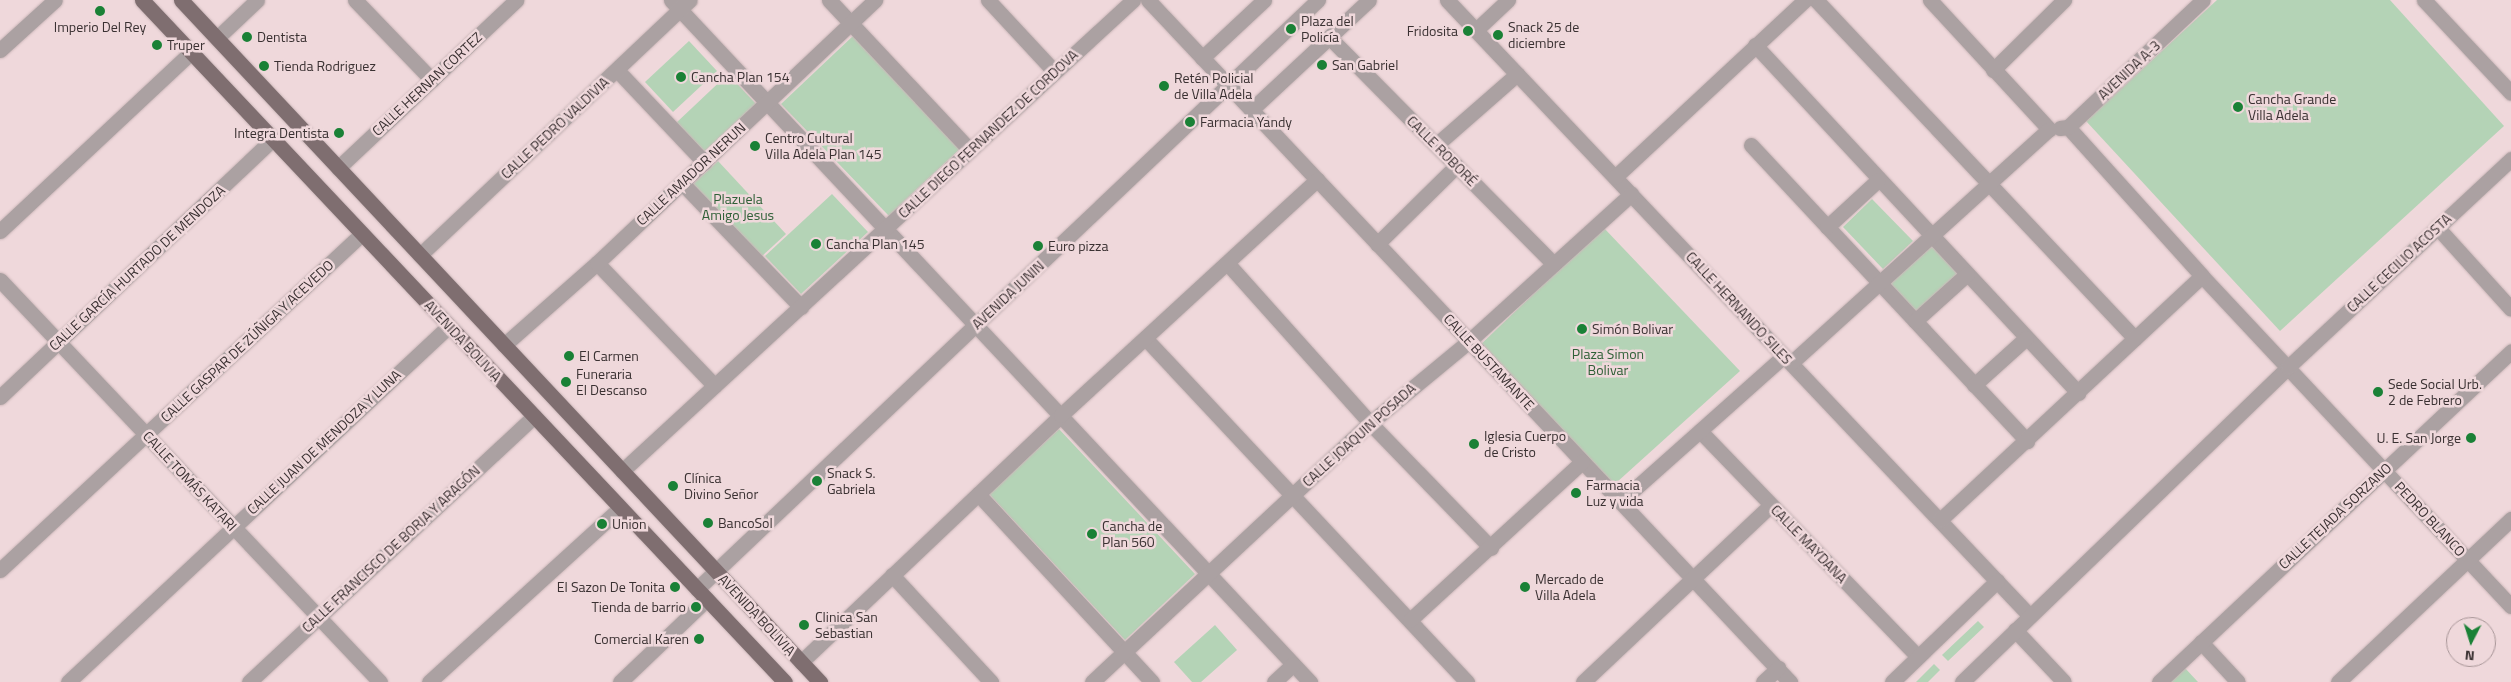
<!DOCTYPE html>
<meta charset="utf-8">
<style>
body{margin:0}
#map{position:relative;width:2511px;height:682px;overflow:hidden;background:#efd8db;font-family:"Titillium Web",sans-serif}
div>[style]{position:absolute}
.green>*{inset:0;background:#b4d3b6}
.roads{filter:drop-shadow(0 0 1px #cbb7b9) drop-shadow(0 0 1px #cbb7b9)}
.minor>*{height:15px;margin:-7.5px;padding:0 7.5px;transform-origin:7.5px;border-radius:7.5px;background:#aba1a2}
.major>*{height:15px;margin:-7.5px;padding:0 7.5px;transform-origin:7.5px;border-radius:7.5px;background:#7f6e70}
.dots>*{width:14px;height:14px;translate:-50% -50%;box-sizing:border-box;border:2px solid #efd8db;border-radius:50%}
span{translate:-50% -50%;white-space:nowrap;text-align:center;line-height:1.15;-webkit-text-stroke:5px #efd8db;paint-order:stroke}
.poi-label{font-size:14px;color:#3a3132}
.left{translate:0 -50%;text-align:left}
.right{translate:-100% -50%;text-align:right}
.street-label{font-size:14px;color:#3a3132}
.park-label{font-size:14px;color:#2f6037}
.north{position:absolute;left:2446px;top:617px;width:50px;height:50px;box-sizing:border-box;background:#efd8db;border:1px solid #a79597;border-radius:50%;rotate:185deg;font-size:14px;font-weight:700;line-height:20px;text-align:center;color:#3a3132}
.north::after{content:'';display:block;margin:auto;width:18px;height:22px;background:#1a8136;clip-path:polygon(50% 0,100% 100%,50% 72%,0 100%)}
</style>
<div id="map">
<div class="green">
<div style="clip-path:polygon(2217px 0,2390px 0,2504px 126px,2280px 331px,2086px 121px)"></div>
<div style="clip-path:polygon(854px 35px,961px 148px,889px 216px,781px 104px)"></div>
<div style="clip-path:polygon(689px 41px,717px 71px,673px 112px,645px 82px)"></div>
<div style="clip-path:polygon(728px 74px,757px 105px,705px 154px,676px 123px)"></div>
<div style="clip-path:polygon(718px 161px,786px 234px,761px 257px,693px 184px)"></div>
<div style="clip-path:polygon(832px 194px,868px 232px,801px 294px,765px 256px)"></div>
<div style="clip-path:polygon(1872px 199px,1913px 241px,1883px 269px,1843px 227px)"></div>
<div style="clip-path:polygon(1603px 227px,1740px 371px,1606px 492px,1476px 349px)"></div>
<div style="clip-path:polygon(1931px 240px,1963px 274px,1916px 317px,1884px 283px)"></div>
<div style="clip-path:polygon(1059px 429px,1195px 574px,1125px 640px,989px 494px)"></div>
<div style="clip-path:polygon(1978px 621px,1984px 627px,1948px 661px,1942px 655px)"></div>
<div style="clip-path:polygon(1215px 625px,1237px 650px,1201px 682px,1192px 682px,1174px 662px)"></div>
<div style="clip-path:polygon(1934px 664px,1940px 670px,1928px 682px,1916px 682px)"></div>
<div style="clip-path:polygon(2184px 667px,2198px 682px,2168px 682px)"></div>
</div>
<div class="roads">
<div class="minor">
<div style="left:355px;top:0;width:111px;rotate:46.1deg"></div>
<div style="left:671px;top:0;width:935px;rotate:46.86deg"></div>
<div style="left:829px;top:0;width:206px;rotate:46.8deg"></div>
<div style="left:988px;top:0;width:98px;rotate:47.1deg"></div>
<div style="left:1148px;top:0;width:937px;rotate:46.73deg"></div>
<div style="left:1447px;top:0;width:848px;rotate:46.58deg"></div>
<div style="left:1816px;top:0;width:465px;rotate:46.7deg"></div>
<div style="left:1930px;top:0;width:176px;rotate:47.3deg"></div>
<div style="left:2424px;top:0;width:127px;rotate:46.9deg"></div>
<div style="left:1476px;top:30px;width:44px;rotate:-43.2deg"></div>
<div style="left:217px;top:38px;width:55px;rotate:-43.5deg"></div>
<div style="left:1330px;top:38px;width:318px;rotate:45.3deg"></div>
<div style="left:1755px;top:45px;width:475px;rotate:47.1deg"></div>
<div style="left:0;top:50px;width:74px;rotate:-42.3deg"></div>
<div style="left:1202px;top:58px;width:85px;rotate:-43.1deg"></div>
<div style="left:617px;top:70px;width:127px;rotate:46.6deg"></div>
<div style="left:1993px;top:70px;width:100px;rotate:-44.6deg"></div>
<div style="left:1251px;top:110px;width:161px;rotate:-43deg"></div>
<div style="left:2068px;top:127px;width:200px;rotate:48deg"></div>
<div style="left:2202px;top:276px;width:452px;rotate:46.9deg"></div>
<div style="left:2060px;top:128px;width:8px;rotate:-7deg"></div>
<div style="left:2068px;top:127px;width:185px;rotate:-43.3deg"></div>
<div style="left:1436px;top:145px;width:108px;rotate:-41.2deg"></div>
<div style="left:1751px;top:145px;width:405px;rotate:47deg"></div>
<div style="left:338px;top:168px;width:245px;rotate:-43.3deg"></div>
<div style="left:1615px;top:177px;width:260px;rotate:-43deg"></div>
<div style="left:682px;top:183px;width:172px;rotate:46.2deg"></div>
<div style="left:1827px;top:227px;width:69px;rotate:-42.7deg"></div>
<div style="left:2437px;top:227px;width:110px;rotate:47.9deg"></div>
<div style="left:0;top:231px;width:262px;rotate:-43.1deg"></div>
<div style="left:1377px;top:244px;width:111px;rotate:-44.6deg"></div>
<div style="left:420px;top:255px;width:371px;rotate:-43.4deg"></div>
<div style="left:597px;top:263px;width:170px;rotate:46.2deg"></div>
<div style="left:1228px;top:264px;width:213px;rotate:48.2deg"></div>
<div style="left:1370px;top:423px;width:174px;rotate:45.9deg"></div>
<div style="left:0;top:280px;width:553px;rotate:46.61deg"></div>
<div style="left:1915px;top:321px;width:70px;rotate:-42.1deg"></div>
<div style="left:1146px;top:339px;width:470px;rotate:46.9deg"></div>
<div style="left:504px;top:345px;width:124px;rotate:-41.4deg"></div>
<div style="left:597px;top:263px;width:383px;rotate:-43.4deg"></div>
<div style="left:1791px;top:363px;width:348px;rotate:-42.2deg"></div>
<div style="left:1974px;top:385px;width:70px;rotate:-42.1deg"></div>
<div style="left:0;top:397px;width:376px;rotate:-43.4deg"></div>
<div style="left:1700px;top:431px;width:313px;rotate:46deg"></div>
<div style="left:622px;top:471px;width:695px;rotate:-42.67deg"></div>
<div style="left:978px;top:494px;width:256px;rotate:47.2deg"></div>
<div style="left:1621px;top:501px;width:218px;rotate:-41.7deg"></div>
<div style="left:1940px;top:520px;width:358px;rotate:-43deg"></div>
<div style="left:0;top:570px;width:494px;rotate:-42.9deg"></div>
<div style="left:892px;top:575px;width:146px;rotate:47.2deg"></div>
<div style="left:697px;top:589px;width:856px;rotate:-43.49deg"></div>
<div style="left:1410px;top:620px;width:234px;rotate:-42.6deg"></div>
<div style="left:2015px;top:630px;width:71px;rotate:46.7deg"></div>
<div style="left:2201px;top:642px;width:54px;rotate:47.2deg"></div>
<div style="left:801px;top:662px;width:359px;rotate:-43.5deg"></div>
<div style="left:1061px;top:415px;width:348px;rotate:-42.6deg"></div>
<div style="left:68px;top:682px;width:521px;rotate:-43.06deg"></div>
<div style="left:249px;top:682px;width:390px;rotate:-43deg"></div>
<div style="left:429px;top:682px;width:258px;rotate:-42.3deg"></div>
<div style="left:620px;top:682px;width:120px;rotate:-43.7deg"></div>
<div style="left:1092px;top:682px;width:380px;rotate:-43deg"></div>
<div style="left:1370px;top:423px;width:129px;rotate:-39.6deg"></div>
<div style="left:1469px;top:341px;width:219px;rotate:-42.2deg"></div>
<div style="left:1274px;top:682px;width:26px;rotate:-43deg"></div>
<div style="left:1583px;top:682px;width:258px;rotate:-43.3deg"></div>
<div style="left:1763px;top:682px;width:21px;rotate:-43deg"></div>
<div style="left:1892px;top:682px;width:146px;rotate:-43.9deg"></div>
<div style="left:1962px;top:682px;width:453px;rotate:-44deg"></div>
<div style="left:2288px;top:367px;width:305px;rotate:-43deg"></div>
<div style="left:2159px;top:682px;width:483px;rotate:-43.2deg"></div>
<div style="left:2338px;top:682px;width:238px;rotate:-43.3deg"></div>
</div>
<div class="major">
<div style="left:142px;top:0;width:937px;rotate:46.69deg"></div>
<div style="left:181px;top:0;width:935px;rotate:46.86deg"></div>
</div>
</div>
<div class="dots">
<div style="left:100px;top:11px;background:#1a8136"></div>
<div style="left:1291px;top:29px;background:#1a8136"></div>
<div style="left:1468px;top:31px;background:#1a8136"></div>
<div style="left:1498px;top:35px;background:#1a8136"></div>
<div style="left:247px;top:37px;background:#1a8136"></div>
<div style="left:157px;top:45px;background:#1a8136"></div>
<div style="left:1322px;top:65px;background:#1a8136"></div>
<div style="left:264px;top:66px;background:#1a8136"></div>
<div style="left:681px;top:77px;background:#1a8136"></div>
<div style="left:1164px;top:86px;background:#1a8136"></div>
<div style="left:2238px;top:107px;background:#1a8136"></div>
<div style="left:1190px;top:122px;background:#1a8136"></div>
<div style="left:339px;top:133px;background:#1a8136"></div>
<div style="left:755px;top:146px;background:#1a8136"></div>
<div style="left:816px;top:244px;background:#1a8136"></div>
<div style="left:1038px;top:246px;background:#1a8136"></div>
<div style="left:1582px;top:329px;background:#1a8136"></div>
<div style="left:569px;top:356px;background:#1a8136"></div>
<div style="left:566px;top:382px;background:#1a8136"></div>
<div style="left:2378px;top:392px;background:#1a8136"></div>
<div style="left:2471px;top:438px;background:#1a8136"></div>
<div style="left:1474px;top:444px;background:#1a8136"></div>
<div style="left:817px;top:481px;background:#1a8136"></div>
<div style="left:673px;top:486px;background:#1a8136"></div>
<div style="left:1576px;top:493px;background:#1a8136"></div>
<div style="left:708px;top:523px;background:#1a8136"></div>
<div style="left:602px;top:524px;background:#1a8136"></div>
<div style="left:1092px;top:534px;background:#1a8136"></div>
<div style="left:675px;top:587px;background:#1a8136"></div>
<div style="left:1525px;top:587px;background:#1a8136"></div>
<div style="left:696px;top:607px;background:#1a8136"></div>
<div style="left:804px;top:625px;background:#1a8136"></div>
<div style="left:699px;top:639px;background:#1a8136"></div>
</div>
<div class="poi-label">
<span class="left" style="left:1301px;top:29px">Plaza del<br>Policía</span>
<span style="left:100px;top:27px">Imperio Del Rey</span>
<span class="left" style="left:1508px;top:35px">Snack 25 de<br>diciembre</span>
<span class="right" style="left:1458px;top:31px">Fridosita</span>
<span class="left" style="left:257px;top:37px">Dentista</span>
<span class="left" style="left:167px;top:45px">Truper</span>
<span class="left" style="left:1332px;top:65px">San Gabriel</span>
<span class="left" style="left:274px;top:66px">Tienda Rodriguez</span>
<span class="left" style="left:691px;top:77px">Cancha Plan 154</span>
<span class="left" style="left:1174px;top:86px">Retén Policial<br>de Villa Adela</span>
<span class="left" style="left:2248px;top:107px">Cancha Grande<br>Villa Adela</span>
<span class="left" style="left:1200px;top:122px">Farmacia Yandy</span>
<span class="right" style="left:329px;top:133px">Integra Dentista</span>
<span class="left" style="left:765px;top:146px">Centro Cultural<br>Villa Adela Plan 145</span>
<span class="left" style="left:826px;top:244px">Cancha Plan 145</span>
<span class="left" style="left:1048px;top:246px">Euro pizza</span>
<span class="left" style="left:1592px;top:329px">Simón Bolivar</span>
<span class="left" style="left:579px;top:356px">El Carmen</span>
<span class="left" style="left:576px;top:382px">Funeraria<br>El Descanso</span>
<span class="left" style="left:2388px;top:392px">Sede Social Urb.<br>2 de Febrero</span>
<span class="left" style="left:1484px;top:444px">Iglesia Cuerpo<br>de Cristo</span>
<span class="right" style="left:2461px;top:438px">U. E. San Jorge</span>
<span class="left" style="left:827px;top:481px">Snack S.<br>Gabriela</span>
<span class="left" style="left:684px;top:486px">Clínica<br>Divino Señor</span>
<span class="left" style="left:1586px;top:493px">Farmacia<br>Luz y vida</span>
<span class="left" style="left:718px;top:523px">BancoSol</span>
<span class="left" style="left:612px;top:524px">Union</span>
<span class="left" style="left:1102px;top:534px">Cancha de<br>Plan 560</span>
<span class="left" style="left:1535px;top:587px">Mercado de<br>Villa Adela</span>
<span class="right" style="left:665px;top:587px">El Sazon De Tonita</span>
<span class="right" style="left:686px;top:607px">Tienda de barrio</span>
<span class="left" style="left:815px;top:625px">Clinica San<br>Sebastian</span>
<span class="right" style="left:689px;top:639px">Comercial Karen</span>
</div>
<div class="street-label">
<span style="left:2129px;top:70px;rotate:-43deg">AVENIDA A-3</span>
<span style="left:427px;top:84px;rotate:-43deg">CALLE HERNAN CORTEZ</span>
<span style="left:555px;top:128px;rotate:-43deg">CALLE PEDRO VALDIVIA</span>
<span style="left:988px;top:134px;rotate:-43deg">CALLE DIEGO FERNANDEZ DE CORDOVA</span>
<span style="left:1442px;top:151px;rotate:45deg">CALLE ROBORÉ</span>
<span style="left:691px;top:174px;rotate:-43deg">CALLE AMADOR NERUN</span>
<span style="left:2399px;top:263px;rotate:-43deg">CALLE CECILIO ACOSTA</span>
<span style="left:137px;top:268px;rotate:-43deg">CALLE GARCÍA HURTADO DE MENDOZA</span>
<span style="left:1008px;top:295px;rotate:-43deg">AVENIDA JUNIN</span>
<span style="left:1739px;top:308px;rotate:47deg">CALLE HERNANDO SILES</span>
<span style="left:247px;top:341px;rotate:-43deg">CALLE GASPAR DE ZÚÑIGA Y ACEVEDO</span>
<span style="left:463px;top:341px;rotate:47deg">AVENIDA BOLIVIA</span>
<span style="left:1489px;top:362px;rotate:47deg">CALLE BUSTAMANTE</span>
<span style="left:1359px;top:435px;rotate:-42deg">CALLE JOAQUIN POSADA</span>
<span style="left:324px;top:442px;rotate:-43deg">CALLE JUAN DE MENDOZA Y LUNA</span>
<span style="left:190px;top:481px;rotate:47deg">CALLE TOMÁS KATARI</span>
<span style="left:2335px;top:516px;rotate:-43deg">CALLE TEJADA SORZANO</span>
<span style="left:2430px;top:519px;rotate:47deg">PEDRO BLANCO</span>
<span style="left:1809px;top:544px;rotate:46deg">CALLE MAYDANA</span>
<span style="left:391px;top:549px;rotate:-43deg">CALLE FRANCISCO DE BORJA Y ARAGÓN</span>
<span style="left:757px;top:615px;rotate:47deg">AVENIDA BOLIVIA</span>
</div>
<div class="park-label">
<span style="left:738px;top:207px">Plazuela<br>Amigo Jesus</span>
<span style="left:1608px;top:362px">Plaza Simon<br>Bolivar</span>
</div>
<div class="north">N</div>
</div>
